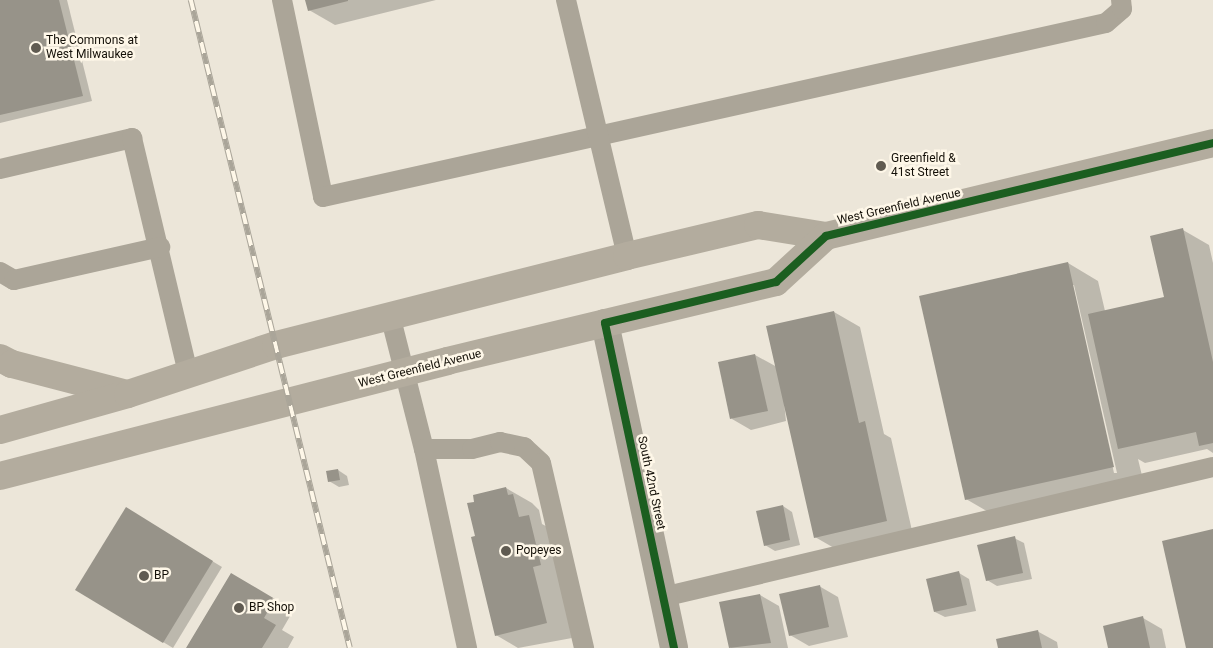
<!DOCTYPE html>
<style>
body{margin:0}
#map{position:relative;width:1213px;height:648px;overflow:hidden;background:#ece6d9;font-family:Roboto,sans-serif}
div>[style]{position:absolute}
.shadow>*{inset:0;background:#0003}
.building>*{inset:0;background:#979389}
.service>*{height:20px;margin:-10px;padding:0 10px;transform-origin:10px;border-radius:10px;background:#aba598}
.minor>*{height:28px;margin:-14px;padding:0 14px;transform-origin:14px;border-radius:14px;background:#aba598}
.secondary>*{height:28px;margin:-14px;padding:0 14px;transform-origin:14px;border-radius:14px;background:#b3ac9e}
.rail>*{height:5.5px;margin-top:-2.75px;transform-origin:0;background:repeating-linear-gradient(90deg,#fef7e8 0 11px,#aaa599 0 22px);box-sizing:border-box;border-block:1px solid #aaa599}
.cycleway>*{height:8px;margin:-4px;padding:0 4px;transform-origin:4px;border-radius:4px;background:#1b5e20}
.dots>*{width:14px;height:14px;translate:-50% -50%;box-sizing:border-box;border:2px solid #fef7e8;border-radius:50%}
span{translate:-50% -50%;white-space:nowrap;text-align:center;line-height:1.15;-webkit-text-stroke:5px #fef7e8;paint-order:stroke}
.poi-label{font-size:12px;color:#141008}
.left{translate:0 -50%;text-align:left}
.street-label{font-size:12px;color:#141008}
</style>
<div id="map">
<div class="shadow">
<div style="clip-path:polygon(0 0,67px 0,92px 101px,0 123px)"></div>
<div style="clip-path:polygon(306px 0,436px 0,335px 25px,309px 10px)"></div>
<div style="clip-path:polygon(evenodd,1183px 230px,1209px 245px,1213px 263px,1213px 453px,1207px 449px,1145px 463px,1138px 459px,1144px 484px,997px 517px,966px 499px,1068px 263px,1098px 281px,1105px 311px,1166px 298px,1183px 230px,1072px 285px,1074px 285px,1117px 473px,1114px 473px,1072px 285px)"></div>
<div style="clip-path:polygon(834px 312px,860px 327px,884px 434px,891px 438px,913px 535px,841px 552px,815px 537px,783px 393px,786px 421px,751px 430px,732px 419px,755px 355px,777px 367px)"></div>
<div style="clip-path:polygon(338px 470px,347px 476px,349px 485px,339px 487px,329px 481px)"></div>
<div style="clip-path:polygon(506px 488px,532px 503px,539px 510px,542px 524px,555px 531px,572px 638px,518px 648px,496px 635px,476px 537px,476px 503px)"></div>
<div style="clip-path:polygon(783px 506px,792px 512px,800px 545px,775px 551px,765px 545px)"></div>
<div style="clip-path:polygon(136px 515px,222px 567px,173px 648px,77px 590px)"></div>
<div style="clip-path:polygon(1014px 538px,1024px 543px,1032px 579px,997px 586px,987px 580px)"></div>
<div style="clip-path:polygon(959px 573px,969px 579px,976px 611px,945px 617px,935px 612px)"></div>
<div style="clip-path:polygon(251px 586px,293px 611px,282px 630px,294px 637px,288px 648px,187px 648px)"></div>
<div style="clip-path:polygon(819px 586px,838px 597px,848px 637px,809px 646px,790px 635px)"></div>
<div style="clip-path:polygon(760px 595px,779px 606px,788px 648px,731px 648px,721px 603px)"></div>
<div style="clip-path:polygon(1143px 618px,1162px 629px,1166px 648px,1109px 648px)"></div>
<div style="clip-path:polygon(1037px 631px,1057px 642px,1058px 648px,999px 648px)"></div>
</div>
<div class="building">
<div style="clip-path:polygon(0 0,59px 0,83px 96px,0 115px)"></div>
<div style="clip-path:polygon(305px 0,348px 0,348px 1px,308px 11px)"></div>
<div style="clip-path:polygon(1183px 228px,1213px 362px,1213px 443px,1199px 446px,1196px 432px,1118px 449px,1088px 314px,1164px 297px,1150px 236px)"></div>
<div style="clip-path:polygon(1068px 262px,1114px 467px,965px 500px,919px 296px)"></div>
<div style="clip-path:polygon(834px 311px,859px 423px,865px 421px,887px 521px,814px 538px,766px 326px)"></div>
<div style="clip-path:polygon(755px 354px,768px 411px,730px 419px,718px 362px)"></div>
<div style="clip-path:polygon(338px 469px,340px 480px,328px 482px,326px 471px)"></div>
<div style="clip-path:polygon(506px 487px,508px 495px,513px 494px,519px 517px,529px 515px,541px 565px,533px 567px,547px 623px,495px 636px,471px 537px,475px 536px,467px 503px,474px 502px,473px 495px)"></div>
<div style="clip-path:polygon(783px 505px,790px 540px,764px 546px,756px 511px)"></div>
<div style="clip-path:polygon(126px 507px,213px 561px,163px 643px,75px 590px)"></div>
<div style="clip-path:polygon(1213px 529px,1213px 648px,1186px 648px,1162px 541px)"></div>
<div style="clip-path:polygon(1015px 536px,1023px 573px,986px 581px,977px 545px)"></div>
<div style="clip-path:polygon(959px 571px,967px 605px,934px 612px,926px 579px)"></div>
<div style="clip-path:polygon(231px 573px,275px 599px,264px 618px,276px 625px,262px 648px,186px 648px)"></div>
<div style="clip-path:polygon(820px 585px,829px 627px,789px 636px,779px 594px)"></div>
<div style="clip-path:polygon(760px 594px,771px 643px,729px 648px,719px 602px)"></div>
<div style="clip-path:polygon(1143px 616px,1150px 648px,1108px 648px,1103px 626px)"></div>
<div style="clip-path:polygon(1038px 630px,1042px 648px,998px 648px,996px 639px)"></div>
</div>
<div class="service">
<div style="left:282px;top:0;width:201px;rotate:78.2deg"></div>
<div style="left:323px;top:197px;width:802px;rotate:-12.53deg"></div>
<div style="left:1106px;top:23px;width:21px;rotate:-41deg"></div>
<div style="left:1122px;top:9px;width:9px;rotate:-96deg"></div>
<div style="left:566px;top:0;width:263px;rotate:76.6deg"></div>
<div style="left:0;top:169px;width:136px;rotate:-13.2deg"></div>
<div style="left:132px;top:138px;width:242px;rotate:76.6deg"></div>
<div style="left:0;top:272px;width:16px;rotate:30deg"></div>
<div style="left:14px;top:280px;width:150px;rotate:-12.7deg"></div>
<div style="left:390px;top:315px;width:138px;rotate:75.8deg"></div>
<div style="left:424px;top:449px;width:204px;rotate:77.8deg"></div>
<div style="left:424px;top:449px;width:48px"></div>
<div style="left:472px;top:449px;width:29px;rotate:-14deg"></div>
<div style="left:500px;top:442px;width:25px;rotate:12deg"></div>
<div style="left:524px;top:447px;width:23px;rotate:43deg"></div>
<div style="left:541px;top:463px;width:190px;rotate:76.9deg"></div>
<div style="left:663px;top:597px;width:565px;rotate:-13.3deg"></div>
</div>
<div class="minor">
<div style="left:605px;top:323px;width:332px;rotate:78deg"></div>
</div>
<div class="secondary">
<div style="left:0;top:358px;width:13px;rotate:27deg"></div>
<div style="left:12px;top:364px;width:119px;rotate:14.6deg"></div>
<div style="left:0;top:430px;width:133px;rotate:-15.7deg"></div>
<div style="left:128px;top:394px;width:156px;rotate:-18.3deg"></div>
<div style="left:276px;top:345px;width:362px;rotate:-14.2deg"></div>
<div style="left:627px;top:256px;width:135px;rotate:-13.3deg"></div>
<div style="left:758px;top:225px;width:69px;rotate:9.2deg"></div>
<div style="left:826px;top:236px;width:398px;rotate:-13.5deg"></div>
<div style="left:0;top:476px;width:462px;rotate:-14.4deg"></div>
<div style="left:447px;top:361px;width:338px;rotate:-13.5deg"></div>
<div style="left:776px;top:282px;width:68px;rotate:-42.6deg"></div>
</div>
<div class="rail">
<div style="left:191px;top:0;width:667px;rotate:76.21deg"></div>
</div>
<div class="cycleway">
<div style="left:674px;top:648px;width:332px;rotate:-102deg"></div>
<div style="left:605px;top:323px;width:176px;rotate:-13.5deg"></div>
<div style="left:776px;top:282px;width:68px;rotate:-42.6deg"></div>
<div style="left:826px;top:236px;width:398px;rotate:-13.5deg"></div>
</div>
<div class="dots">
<div style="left:36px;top:48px;background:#605b51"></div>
<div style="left:881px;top:166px;background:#605b51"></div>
<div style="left:506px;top:551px;background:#605b51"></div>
<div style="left:144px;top:576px;background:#605b51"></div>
<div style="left:239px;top:608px;background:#605b51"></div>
</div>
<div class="poi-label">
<span class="left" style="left:46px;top:48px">The Commons at<br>West Milwaukee</span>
<span class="left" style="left:891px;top:166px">Greenfield &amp;<br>41st Street</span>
<span class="left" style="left:516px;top:551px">Popeyes</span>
<span class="left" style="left:154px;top:576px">BP</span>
<span class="left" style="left:249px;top:608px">BP Shop</span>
</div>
<div class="street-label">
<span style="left:899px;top:207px;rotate:-13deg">West Greenfield Avenue</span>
<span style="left:420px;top:369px;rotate:-14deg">West Greenfield Avenue</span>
<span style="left:651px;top:483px;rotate:78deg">South 42nd Street</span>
</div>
</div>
